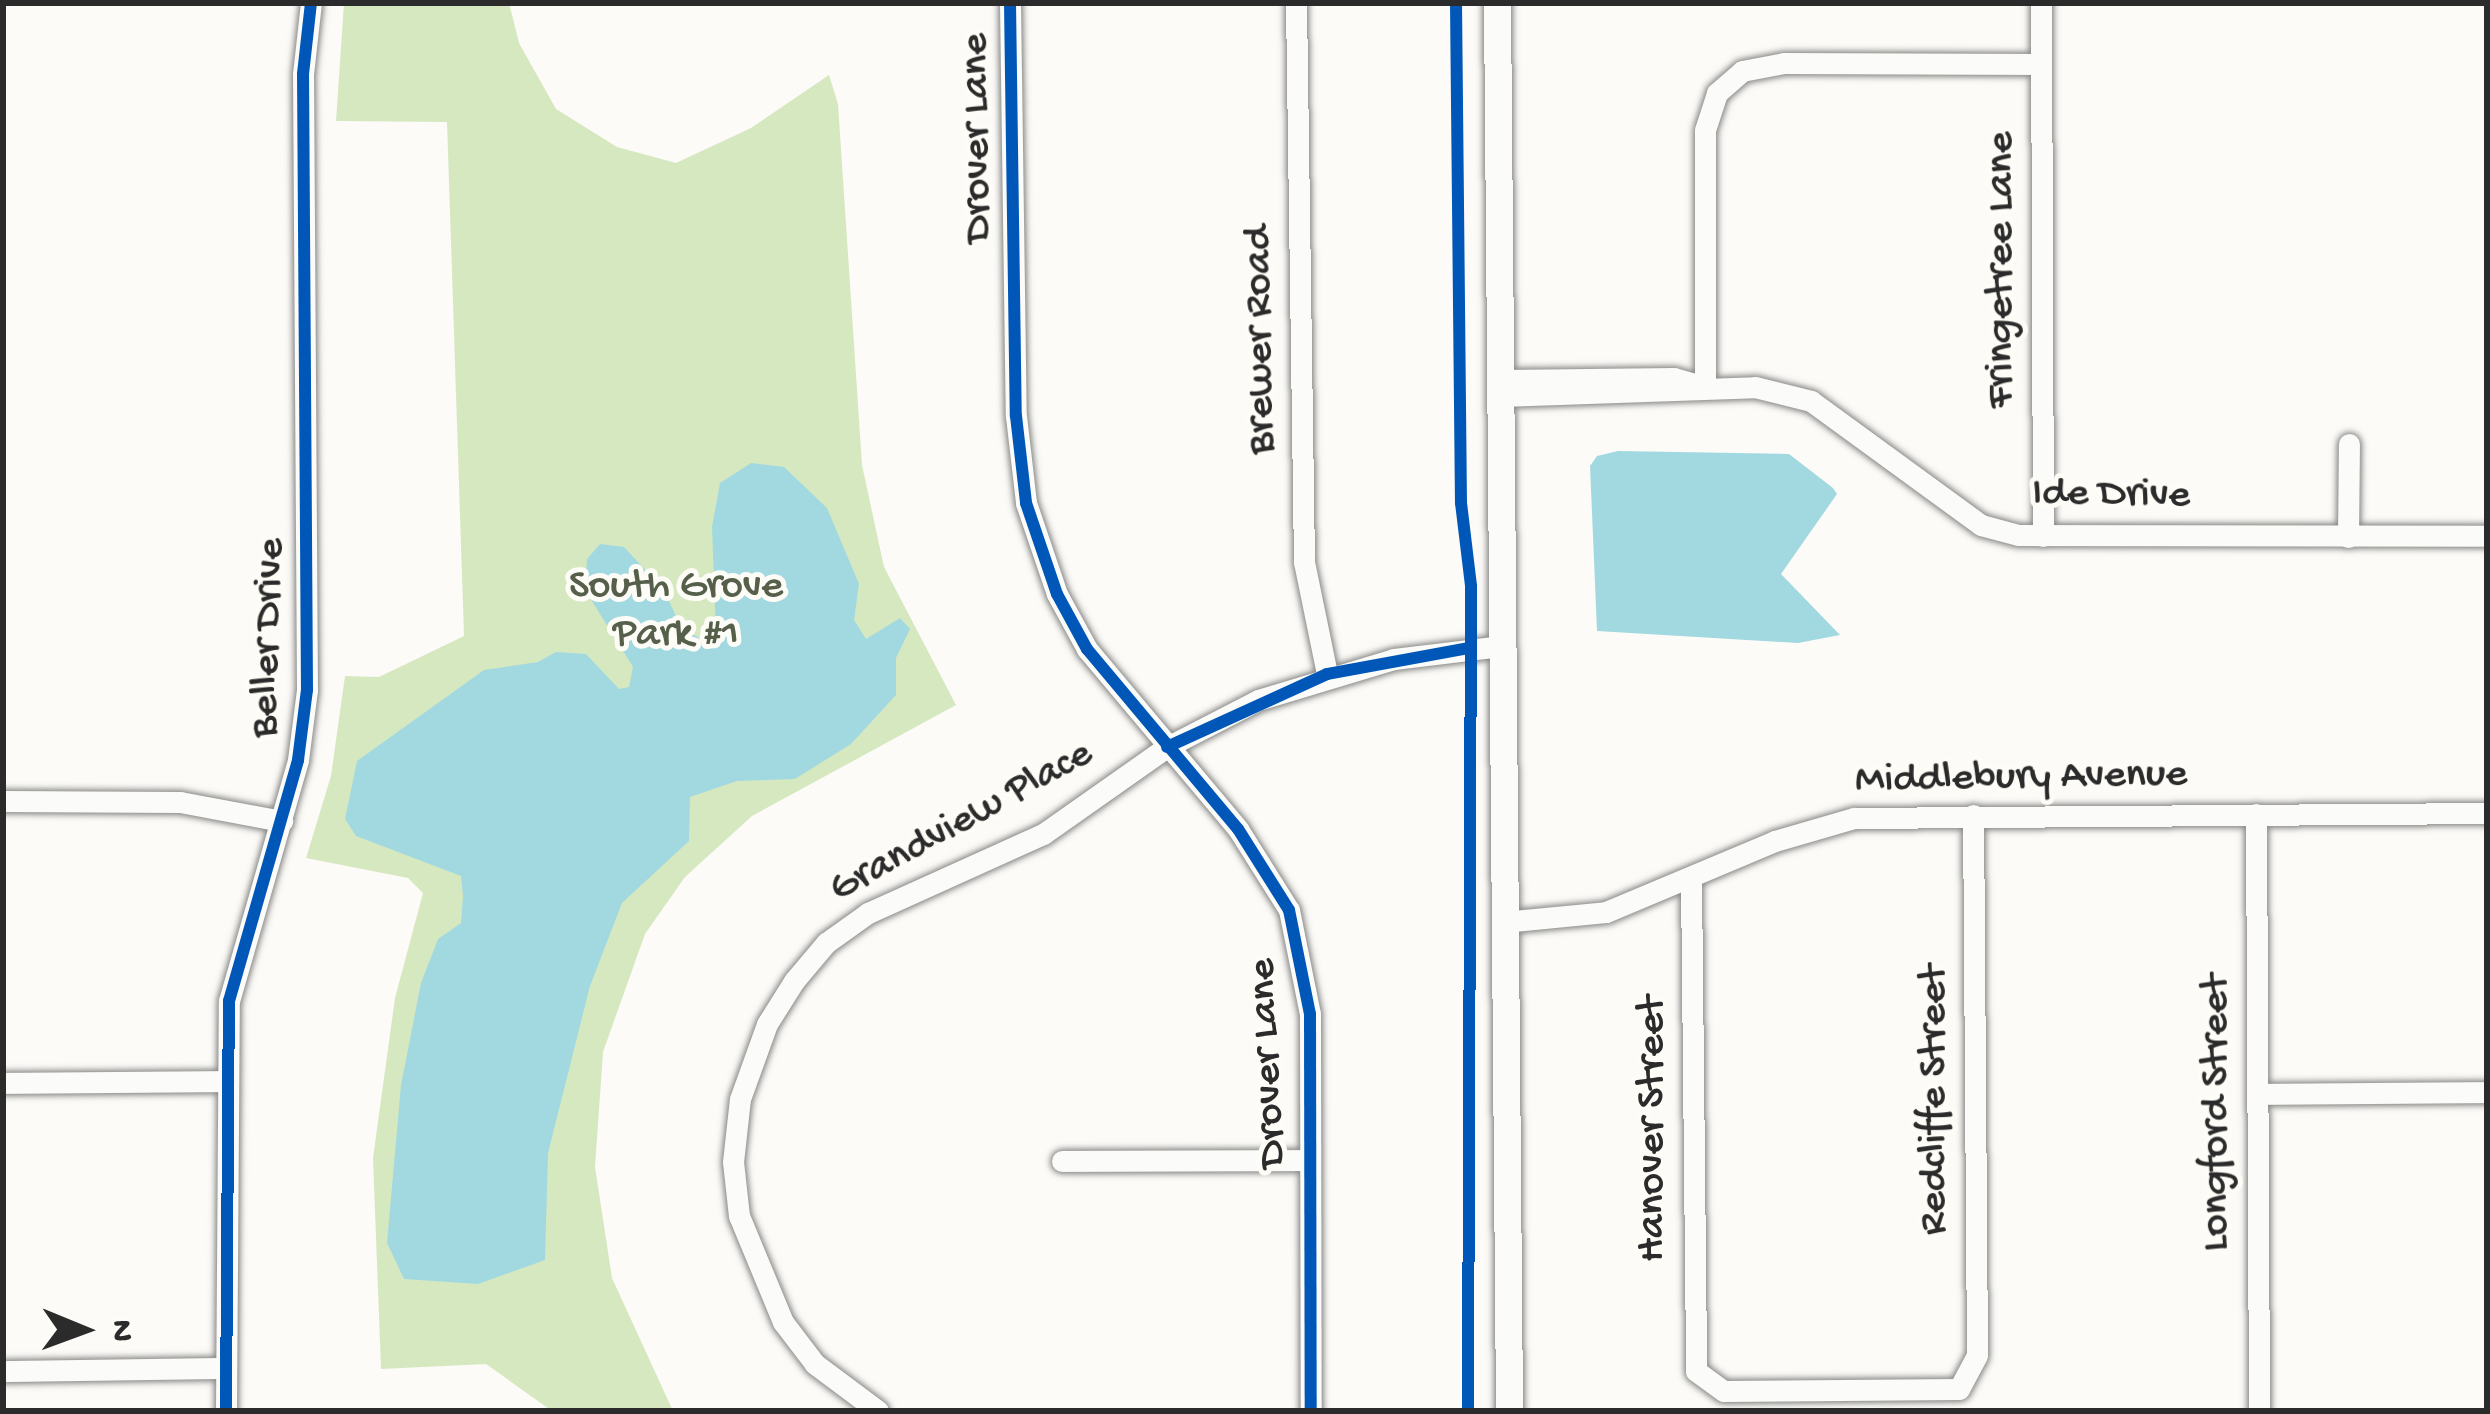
<!DOCTYPE html>
<style>
body{margin:0}
#map{position:relative;width:2490px;height:1414px;overflow:hidden;background:#fcfbf8;font-family:"Gochi Hand",sans-serif}
div>[style]{position:absolute}
.green>*{inset:0;background:#d6e8c0}
.water>*{inset:0;background:#a2d9e1}
.roads{filter:drop-shadow(0 0 3px #898987) drop-shadow(0 0 3px #898987)}
.minor>*{height:21px;margin:-10.5px;padding:0 10.5px;transform-origin:10.5px;border-radius:10.5px;background:#fbfbf9}
.major>*{height:27px;margin:-13.5px;padding:0 13.5px;transform-origin:13.5px;border-radius:13.5px;background:#fbfbf9}
.cycleway>*{height:12px;margin:-6px;padding:0 6px;transform-origin:6px;border-radius:6px;background:#0057b8}
span{translate:-50% -50%;white-space:nowrap;text-align:center;line-height:1.15;-webkit-text-stroke:10px #fdfcf7;paint-order:stroke}
.street-label{font-size:42px;color:#2b2b2b}
.park-label{font-size:42px;color:#555f4a}
.frame{position:absolute;inset:0;border:6px solid #2b2b2b;pointer-events:none}
.north{position:absolute;left:24px;top:1270px;width:120px;height:120px;-webkit-text-stroke:9px #fdfcf7;paint-order:stroke;rotate:91deg;font-size:33px;font-weight:700;line-height:48px;text-align:center;color:#2b2b2b}
.north::after{content:'';display:block;margin:auto;width:42px;height:54px;background:#2b2b2b;clip-path:polygon(50% 0,100% 100%,50% 72%,0 100%)}
</style>
<div id="map">
<div class="green">
<div style="clip-path:polygon(344px 3px,509px 3px,519px 43px,556px 109px,617px 147px,676px 163px,751px 128px,829px 75px,838px 104px,862px 465px,884px 567px,956px 705px,752px 816px,685px 877px,645px 934px,603px 1052px,595px 1167px,612px 1278px,673px 1411px,552px 1411px,486px 1364px,381px 1369px,373px 1158px,395px 998px,423px 893px,408px 878px,306px 858px,331px 776px,345px 676px,379px 677px,464px 636px,447px 122px,336px 121px)"></div>
</div>
<div class="water">
<div style="clip-path:polygon(1618px 451px,1789px 454px,1833px 488px,1837px 494px,1781px 574px,1840px 635px,1798px 643px,1597px 631px,1590px 466px,1597px 456px)"></div>
<div style="clip-path:polygon(751px 463px,784px 467px,827px 508px,859px 584px,854px 620px,866px 639px,900px 618px,910px 629px,896px 658px,896px 695px,851px 744px,795px 779px,737px 781px,690px 797px,689px 841px,622px 903px,590px 986px,548px 1153px,545px 1260px,478px 1284px,404px 1279px,387px 1243px,401px 1085px,421px 983px,438px 939px,461px 923px,463px 896px,461px 876px,356px 836px,345px 819px,357px 761px,484px 670px,538px 662px,556px 652px,586px 654px,619px 689px,629px 687px,633px 667px,585px 590px,587px 559px,600px 544px,624px 547px,664px 590px,682px 629px,706px 641px,716px 633px,712px 527px,720px 483px)"></div>
</div>
<div class="roads">
<div class="minor">
<div style="left:1010px;top:3px;width:413px;rotate:89.2deg"></div>
<div style="left:1016px;top:416px;width:88px;rotate:83.4deg"></div>
<div style="left:1026px;top:503px;width:96px;rotate:71.2deg"></div>
<div style="left:1057px;top:594px;width:63px;rotate:61.4deg"></div>
<div style="left:1087px;top:649px;width:235px;rotate:50deg"></div>
<div style="left:1238px;top:829px;width:96px;rotate:57.8deg"></div>
<div style="left:1289px;top:910px;width:106px;rotate:78.6deg"></div>
<div style="left:1310px;top:1014px;width:397px;rotate:89.9deg"></div>
<div style="left:1296px;top:3px;width:559px;rotate:89.18deg"></div>
<div style="left:1304px;top:562px;width:114px;rotate:78.4deg"></div>
<div style="left:2041px;top:3px;width:533px;rotate:89.79deg"></div>
<div style="left:1501px;top:380px;width:173px;rotate:-0.7deg"></div>
<div style="left:1674px;top:378px;width:32px;rotate:16deg"></div>
<div style="left:1705px;top:387px;width:257px;rotate:-90deg"></div>
<div style="left:1705px;top:130px;width:39px;rotate:-72deg"></div>
<div style="left:1717px;top:93px;width:33px;rotate:-41deg"></div>
<div style="left:1742px;top:71px;width:43px;rotate:-10.8deg"></div>
<div style="left:1784px;top:63px;width:257px;rotate:0.2deg"></div>
<div style="left:1501px;top:396px;width:254px;rotate:-2deg"></div>
<div style="left:1755px;top:387px;width:58px;rotate:14deg"></div>
<div style="left:1811px;top:401px;width:210px;rotate:36.1deg"></div>
<div style="left:1981px;top:525px;width:39px;rotate:15deg"></div>
<div style="left:2019px;top:535px;width:468px;rotate:0.1deg"></div>
<div style="left:2348px;top:537px;width:93px;rotate:-89.4deg"></div>
<div style="left:3px;top:801px;width:177px;rotate:0.3deg"></div>
<div style="left:180px;top:802px;width:104px;rotate:10.6deg"></div>
<div style="left:2256px;top:814px;width:597px;rotate:89.71deg"></div>
<div style="left:1691px;top:879px;width:492px;rotate:89.4deg"></div>
<div style="left:1696px;top:1371px;width:34px;rotate:36deg"></div>
<div style="left:1724px;top:1391px;width:235px;rotate:-0.5deg"></div>
<div style="left:1959px;top:1389px;width:38px;rotate:-62deg"></div>
<div style="left:1977px;top:1355px;width:540px;rotate:-90.42deg"></div>
<div style="left:1503px;top:922px;width:103px;rotate:-5.5deg"></div>
<div style="left:1606px;top:912px;width:183px;rotate:-22.8deg"></div>
<div style="left:1775px;top:841px;width:82px;rotate:-16.2deg"></div>
<div style="left:1854px;top:818px;width:633px;rotate:-0.45deg"></div>
<div style="left:3px;top:1083px;width:221px;rotate:-0.5deg"></div>
<div style="left:2257px;top:1094px;width:230px;rotate:-0.5deg"></div>
<div style="left:1062px;top:1161px;width:248px;rotate:-0.2deg"></div>
<div style="left:3px;top:1371px;width:223px;rotate:-0.8deg"></div>
<div style="left:226px;top:1411px;width:410px;rotate:-89.6deg"></div>
<div style="left:229px;top:1001px;width:251px;rotate:-74deg"></div>
<div style="left:298px;top:760px;width:71px;rotate:-82.7deg"></div>
<div style="left:307px;top:690px;width:616px;rotate:-90.37deg"></div>
<div style="left:303px;top:74px;width:71px;rotate:-83.6deg"></div>
<div style="left:878px;top:1411px;width:79px;rotate:-143.3deg"></div>
<div style="left:815px;top:1364px;width:53px;rotate:-127.3deg"></div>
<div style="left:783px;top:1322px;width:115px;rotate:-112.5deg"></div>
<div style="left:739px;top:1216px;width:54px;rotate:-96.3deg"></div>
<div style="left:733px;top:1162px;width:63px;rotate:-83.7deg"></div>
<div style="left:740px;top:1099px;width:80px;rotate:-70.2deg"></div>
<div style="left:767px;top:1024px;width:51px;rotate:-57.9deg"></div>
<div style="left:794px;top:981px;width:50px;rotate:-49.9deg"></div>
<div style="left:826px;top:943px;width:52px;rotate:-35.5deg"></div>
<div style="left:868px;top:913px;width:192px;rotate:-24.3deg"></div>
<div style="left:1043px;top:834px;width:151px;rotate:-35.1deg"></div>
<div style="left:1167px;top:747px;width:102px;rotate:-27.3deg"></div>
<div style="left:1258px;top:700px;width:142px;rotate:-16.8deg"></div>
<div style="left:1394px;top:659px;width:109px;rotate:-6.9deg"></div>
</div>
<div class="major">
<div style="left:1497px;top:3px;width:1408px;rotate:89.51deg"></div>
</div>
</div>
<div class="cycleway">
<div style="left:1010px;top:3px;width:413px;rotate:89.2deg"></div>
<div style="left:1016px;top:416px;width:88px;rotate:83.4deg"></div>
<div style="left:1026px;top:503px;width:96px;rotate:71.2deg"></div>
<div style="left:1057px;top:594px;width:63px;rotate:61.4deg"></div>
<div style="left:1087px;top:649px;width:235px;rotate:50deg"></div>
<div style="left:1238px;top:829px;width:96px;rotate:57.8deg"></div>
<div style="left:1289px;top:910px;width:106px;rotate:78.6deg"></div>
<div style="left:1310px;top:1014px;width:397px;rotate:89.9deg"></div>
<div style="left:1456px;top:3px;width:500px;rotate:89.43deg"></div>
<div style="left:1461px;top:503px;width:84px;rotate:83.1deg"></div>
<div style="left:1471px;top:586px;width:825px;rotate:90.21deg"></div>
<div style="left:1167px;top:747px;width:176px;rotate:-24.5deg"></div>
<div style="left:1327px;top:674px;width:143px;rotate:-10.4deg"></div>
<div style="left:226px;top:1411px;width:410px;rotate:-89.6deg"></div>
<div style="left:229px;top:1001px;width:251px;rotate:-74deg"></div>
<div style="left:298px;top:760px;width:71px;rotate:-82.7deg"></div>
<div style="left:307px;top:690px;width:616px;rotate:-90.37deg"></div>
<div style="left:303px;top:74px;width:71px;rotate:-83.6deg"></div>
</div>
<div class="street-label">
<span style="left:979px;top:138px;rotate:-91deg">Drover Lane</span>
<span style="left:2003px;top:270px;rotate:-90deg">Fringetree Lane</span>
<span style="left:1262px;top:340px;rotate:-91deg">Brewer Road</span>
<span style="left:2111px;top:496px;rotate:1deg">Ide Drive</span>
<span style="left:270px;top:638px;rotate:-88deg">Beller Drive</span>
<span style="left:2021px;top:779px;rotate:-1deg">Middlebury Avenue</span>
<span style="left:962px;top:823px;rotate:-29deg">Grandview Place</span>
<span style="left:1270px;top:1063px;rotate:-93deg">Drover Lane</span>
<span style="left:1936px;top:1100px;rotate:-90deg">Redcliffe Street</span>
<span style="left:2218px;top:1113px;rotate:-90deg">Longford Street</span>
<span style="left:1654px;top:1129px;rotate:-90deg">Hanover Street</span>
</div>
<div class="park-label">
<span style="left:676px;top:612px">South Grove<br>Park #1</span>
</div>
<div class="frame"></div>
<div class="north">N</div>
</div>
